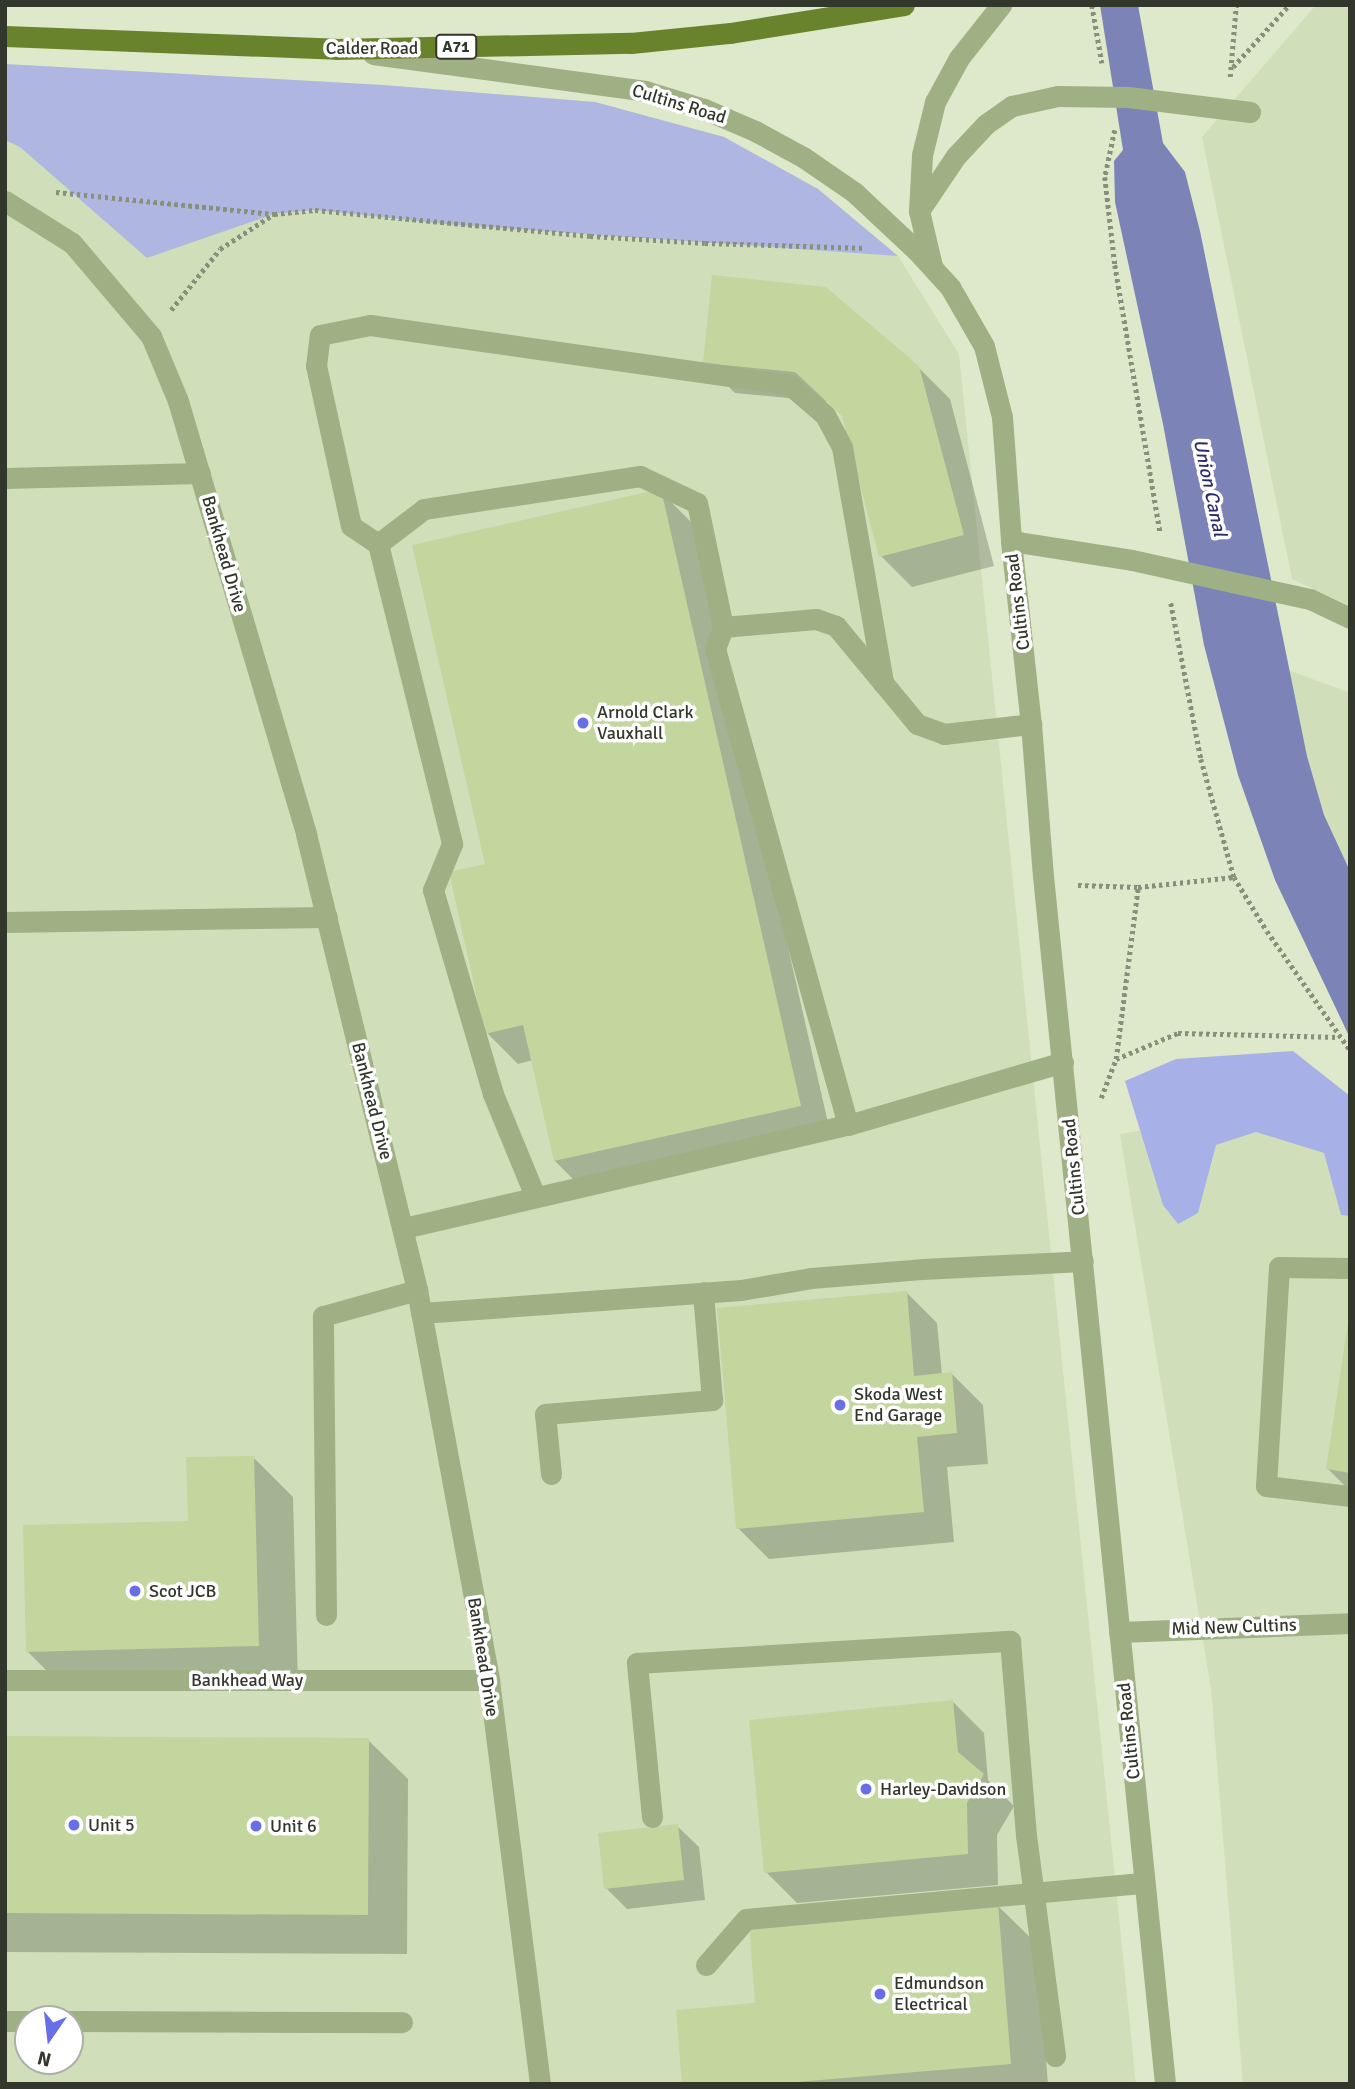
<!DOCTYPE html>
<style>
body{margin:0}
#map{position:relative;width:1355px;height:2089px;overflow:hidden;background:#dde9ca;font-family:Signika,sans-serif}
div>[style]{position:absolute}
.built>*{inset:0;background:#d0dfb9}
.green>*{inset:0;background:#afb6e2}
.forest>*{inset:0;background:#a8b1e7}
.water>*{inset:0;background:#7c84b7}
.shadow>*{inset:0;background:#0003}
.building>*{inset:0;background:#c2d69e}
.path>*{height:4.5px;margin-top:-2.25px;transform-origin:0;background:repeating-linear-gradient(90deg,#88907b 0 3.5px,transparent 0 7px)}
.minor>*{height:21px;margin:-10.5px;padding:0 10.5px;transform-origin:10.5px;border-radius:10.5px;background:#a0b085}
.major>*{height:21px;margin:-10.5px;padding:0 10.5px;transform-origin:10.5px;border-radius:10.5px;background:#69832c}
.dots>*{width:19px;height:19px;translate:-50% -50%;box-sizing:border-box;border:4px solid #fff;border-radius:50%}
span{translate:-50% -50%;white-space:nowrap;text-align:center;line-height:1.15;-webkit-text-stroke:7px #fff;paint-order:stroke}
.shield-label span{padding:2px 5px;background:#fff;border:2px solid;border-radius:5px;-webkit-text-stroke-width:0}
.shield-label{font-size:16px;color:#33372b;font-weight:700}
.street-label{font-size:18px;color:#33372b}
.poi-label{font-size:18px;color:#33372b}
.left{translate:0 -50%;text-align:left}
.water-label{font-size:19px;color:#292c6b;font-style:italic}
.frame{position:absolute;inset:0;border:7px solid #33372b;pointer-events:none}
.north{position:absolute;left:14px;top:2005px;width:70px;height:70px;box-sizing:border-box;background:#fff;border:2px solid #adafaa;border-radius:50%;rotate:194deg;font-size:19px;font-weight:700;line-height:28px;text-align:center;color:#33372b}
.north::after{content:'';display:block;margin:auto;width:24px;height:32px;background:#676ee7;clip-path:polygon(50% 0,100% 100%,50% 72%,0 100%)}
</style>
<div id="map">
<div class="built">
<div style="clip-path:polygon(1316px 5px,1350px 5px,1350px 606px,1292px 579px,1202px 137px)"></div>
<div style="clip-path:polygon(evenodd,5px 64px,383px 85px,595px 102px,724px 137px,818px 189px,898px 256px,959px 354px,1136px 2084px,5px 2084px,5px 64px,28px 2019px,70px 2019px,70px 2061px,28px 2061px,28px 2019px)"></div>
<div style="clip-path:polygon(1288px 670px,1350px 693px,1350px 871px,1324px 815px,1307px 756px)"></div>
<div style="clip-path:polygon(1309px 1104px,1350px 1144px,1350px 2084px,1243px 2084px,1211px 1689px,1120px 1134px)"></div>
</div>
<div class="green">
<div style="clip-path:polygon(5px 64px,383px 85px,595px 102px,724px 137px,818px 189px,898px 256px,445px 224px,315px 210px,274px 214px,147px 258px,20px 147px,5px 140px)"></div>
</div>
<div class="forest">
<div style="clip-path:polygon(1293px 1051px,1350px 1096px,1350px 1216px,1341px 1215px,1324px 1153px,1256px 1132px,1216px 1145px,1198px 1213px,1178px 1224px,1163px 1205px,1125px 1081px,1176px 1059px)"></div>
</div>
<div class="water">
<div style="clip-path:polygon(1100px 5px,1138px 5px,1163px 143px,1185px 172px,1200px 231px,1307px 756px,1324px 815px,1350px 871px,1350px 1038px,1275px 880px,1238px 775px,1204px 645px,1163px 424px,1115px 202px,1114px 161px,1123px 150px)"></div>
</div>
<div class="shadow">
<div style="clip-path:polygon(704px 362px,918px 367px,950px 399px,994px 566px,912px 587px,881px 556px,845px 418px,828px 402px,735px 393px)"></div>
<div style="clip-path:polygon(660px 491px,691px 522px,831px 1136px,586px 1192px,555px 1161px,533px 1060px,518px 1064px,487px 1033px,487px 865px)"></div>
<div style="clip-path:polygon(906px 1292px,937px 1323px,942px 1375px,952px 1374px,983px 1405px,988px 1464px,947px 1467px,954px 1542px,769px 1559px,738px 1528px)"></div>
<div style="clip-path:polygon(1350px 1324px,1350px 1491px,1327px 1468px)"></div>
<div style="clip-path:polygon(254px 1458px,293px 1497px,298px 1685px,67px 1691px,28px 1652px,190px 1523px)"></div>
<div style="clip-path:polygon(953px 1702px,984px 1733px,988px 1780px,1014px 1806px,997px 1835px,998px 1885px,797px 1903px,766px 1872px)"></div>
<div style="clip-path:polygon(5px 1738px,368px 1740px,408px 1779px,407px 1954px,5px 1952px)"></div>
<div style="clip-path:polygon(677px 1826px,699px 1847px,705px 1900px,627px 1909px,606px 1888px)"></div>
<div style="clip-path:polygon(997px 1905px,1037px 1944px,1048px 2084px,683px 2084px,757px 2005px)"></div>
</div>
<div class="building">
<div style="clip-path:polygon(712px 275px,826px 287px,919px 366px,964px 535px,879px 557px,842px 416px,795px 372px,703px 363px)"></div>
<div style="clip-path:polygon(661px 489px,801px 1106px,554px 1161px,523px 1025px,485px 1034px,449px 872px,485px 864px,412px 545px)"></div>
<div style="clip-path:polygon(907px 1291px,914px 1376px,952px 1372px,957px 1433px,917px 1437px,924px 1512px,736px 1529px,717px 1308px)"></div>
<div style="clip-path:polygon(1348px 1322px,1350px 1323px,1350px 1473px,1326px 1469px)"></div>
<div style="clip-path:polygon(254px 1456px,259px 1646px,26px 1652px,23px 1525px,188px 1521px,186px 1457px)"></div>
<div style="clip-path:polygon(953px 1700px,958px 1752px,984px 1774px,967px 1803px,968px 1854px,764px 1873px,749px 1720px)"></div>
<div style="clip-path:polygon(5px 1736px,369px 1738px,368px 1915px,5px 1913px)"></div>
<div style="clip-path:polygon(678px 1824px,684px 1880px,604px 1889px,598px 1833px)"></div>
<div style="clip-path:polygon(998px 1903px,1011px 2064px,773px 2084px,682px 2084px,676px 2010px,755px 2003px,749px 1923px)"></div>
</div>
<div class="path">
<div style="left:1092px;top:5px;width:59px;rotate:80.2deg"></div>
<div style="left:1233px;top:67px;width:84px;rotate:-47.9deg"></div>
<div style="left:1230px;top:77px;width:72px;rotate:-85.2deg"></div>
<div style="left:1115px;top:130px;width:48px;rotate:102deg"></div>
<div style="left:1105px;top:177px;width:89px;rotate:83.5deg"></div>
<div style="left:1115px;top:265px;width:271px;rotate:80.4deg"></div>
<div style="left:56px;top:192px;width:219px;rotate:5.8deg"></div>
<div style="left:171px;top:310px;width:78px;rotate:-51.2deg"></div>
<div style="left:220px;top:249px;width:64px;rotate:-32.9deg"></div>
<div style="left:274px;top:214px;width:41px;rotate:-5.6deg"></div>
<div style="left:315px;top:210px;width:276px;rotate:5.4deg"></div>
<div style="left:590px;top:236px;width:115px;rotate:3.5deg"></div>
<div style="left:705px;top:243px;width:161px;rotate:1.8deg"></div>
<div style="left:1171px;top:603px;width:159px;rotate:79.1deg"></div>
<div style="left:1201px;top:759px;width:123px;rotate:74.4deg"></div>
<div style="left:1234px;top:877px;width:63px;rotate:58.6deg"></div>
<div style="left:1267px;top:931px;width:145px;rotate:55.1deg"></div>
<div style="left:1078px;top:885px;width:60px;rotate:1.9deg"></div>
<div style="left:1138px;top:887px;width:97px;rotate:-5.9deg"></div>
<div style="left:1116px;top:1059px;width:173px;rotate:-82.7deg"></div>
<div style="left:1101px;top:1098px;width:42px;rotate:-69deg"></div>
<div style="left:1116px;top:1059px;width:67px;rotate:-22.8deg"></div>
<div style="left:1178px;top:1033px;width:159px;rotate:1.4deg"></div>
</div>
<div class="minor">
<div style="left:373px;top:54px;width:275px;rotate:7.7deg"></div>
<div style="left:645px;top:91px;width:62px;rotate:17deg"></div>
<div style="left:704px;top:109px;width:56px;rotate:23.3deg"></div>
<div style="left:755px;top:131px;width:55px;rotate:28.4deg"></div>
<div style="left:803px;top:157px;width:62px;rotate:34.5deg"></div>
<div style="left:854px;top:192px;width:85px;rotate:43.1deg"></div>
<div style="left:916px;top:250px;width:50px;rotate:47.4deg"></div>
<div style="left:950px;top:287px;width:68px;rotate:60deg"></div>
<div style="left:984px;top:346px;width:73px;rotate:75.8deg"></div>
<div style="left:1002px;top:417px;width:124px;rotate:85.8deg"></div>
<div style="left:1011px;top:541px;width:184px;rotate:83.8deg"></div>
<div style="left:1031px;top:724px;width:152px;rotate:85.5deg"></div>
<div style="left:1043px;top:876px;width:1214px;rotate:84.23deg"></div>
<div style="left:5px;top:201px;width:79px;rotate:32.1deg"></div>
<div style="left:72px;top:243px;width:122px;rotate:49.7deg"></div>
<div style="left:151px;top:336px;width:70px;rotate:67.4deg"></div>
<div style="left:178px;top:401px;width:452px;rotate:73.5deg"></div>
<div style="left:306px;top:834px;width:469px;rotate:76.3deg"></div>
<div style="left:417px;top:1290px;width:397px;rotate:79.5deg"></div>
<div style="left:489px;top:1680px;width:407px;rotate:82.8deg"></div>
<div style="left:919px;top:211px;width:66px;rotate:-56.1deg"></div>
<div style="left:956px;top:156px;width:44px;rotate:-46.8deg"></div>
<div style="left:986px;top:124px;width:32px;rotate:-35deg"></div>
<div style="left:1012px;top:106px;width:47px;rotate:-12.3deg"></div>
<div style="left:1058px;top:96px;width:70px;rotate:0.8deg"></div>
<div style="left:1128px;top:97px;width:123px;rotate:7deg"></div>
<div style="left:932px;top:266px;width:57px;rotate:-103.3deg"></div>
<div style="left:919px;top:211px;width:56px;rotate:-86.9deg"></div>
<div style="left:922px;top:155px;width:55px;rotate:-76.2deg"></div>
<div style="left:935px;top:102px;width:50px;rotate:-61.4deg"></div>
<div style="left:959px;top:58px;width:68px;rotate:-51.6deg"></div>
<div style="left:5px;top:478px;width:195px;rotate:-1.5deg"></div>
<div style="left:1011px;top:541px;width:122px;rotate:8.9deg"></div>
<div style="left:1132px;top:560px;width:182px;rotate:12.4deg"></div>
<div style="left:1310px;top:599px;width:44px;rotate:25.4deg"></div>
<div style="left:378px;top:544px;width:309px;rotate:76.1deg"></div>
<div style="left:452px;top:844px;width:50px;rotate:112.4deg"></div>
<div style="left:433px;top:890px;width:213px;rotate:73.6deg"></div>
<div style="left:493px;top:1094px;width:110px;rotate:67.6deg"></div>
<div style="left:723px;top:627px;width:127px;rotate:-101.8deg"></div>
<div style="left:697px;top:503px;width:63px;rotate:-154.7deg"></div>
<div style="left:640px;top:476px;width:219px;rotate:171.3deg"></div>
<div style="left:424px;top:509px;width:58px;rotate:142.7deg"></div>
<div style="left:378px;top:544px;width:32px;rotate:-146deg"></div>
<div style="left:351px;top:526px;width:164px;rotate:-102.3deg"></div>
<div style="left:316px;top:366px;width:31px;rotate:-83deg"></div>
<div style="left:320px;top:335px;width:51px;rotate:-11.3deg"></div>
<div style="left:370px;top:325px;width:424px;rotate:8.1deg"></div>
<div style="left:790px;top:385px;width:46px;rotate:40.6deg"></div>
<div style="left:825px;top:415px;width:36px;rotate:62deg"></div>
<div style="left:842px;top:447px;width:240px;rotate:80.1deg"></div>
<div style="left:5px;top:922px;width:322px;rotate:-0.9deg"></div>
<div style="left:848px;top:1125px;width:494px;rotate:-105.6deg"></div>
<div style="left:715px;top:649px;width:23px;rotate:-70deg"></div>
<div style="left:723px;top:627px;width:93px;rotate:-4.9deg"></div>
<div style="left:816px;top:619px;width:21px;rotate:19deg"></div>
<div style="left:836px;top:626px;width:127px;rotate:50.4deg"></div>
<div style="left:917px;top:724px;width:29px;rotate:20deg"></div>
<div style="left:944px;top:734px;width:88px;rotate:-6.6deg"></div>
<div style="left:404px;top:1228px;width:456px;rotate:-13.1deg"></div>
<div style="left:848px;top:1125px;width:224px;rotate:-16.3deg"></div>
<div style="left:1350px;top:1268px;width:71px;rotate:-179.2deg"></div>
<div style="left:1279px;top:1267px;width:219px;rotate:93.4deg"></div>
<div style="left:1266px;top:1486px;width:85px;rotate:6.8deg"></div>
<div style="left:421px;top:1313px;width:321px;rotate:-4.1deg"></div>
<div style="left:741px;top:1290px;width:71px;rotate:-9.7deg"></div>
<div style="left:811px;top:1278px;width:111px;rotate:-4.6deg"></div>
<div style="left:922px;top:1269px;width:161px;rotate:-2.8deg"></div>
<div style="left:551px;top:1474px;width:60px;rotate:-95.7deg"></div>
<div style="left:545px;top:1414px;width:168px;rotate:-4.8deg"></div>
<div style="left:712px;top:1400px;width:108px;rotate:-94.8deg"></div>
<div style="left:326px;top:1615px;width:299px;rotate:-90.6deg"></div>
<div style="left:323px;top:1316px;width:98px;rotate:-15.5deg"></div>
<div style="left:1119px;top:1632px;width:231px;rotate:-2.2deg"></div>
<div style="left:5px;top:1680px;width:484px"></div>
<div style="left:652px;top:1817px;width:155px;rotate:-95.6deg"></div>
<div style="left:637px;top:1663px;width:374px;rotate:-3.4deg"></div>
<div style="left:1010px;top:1641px;width:195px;rotate:85.3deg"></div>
<div style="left:1026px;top:1835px;width:223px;rotate:82.5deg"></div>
<div style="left:706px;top:1965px;width:61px;rotate:-49deg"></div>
<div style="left:746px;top:1919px;width:400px;rotate:-5.2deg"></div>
<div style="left:5px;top:2021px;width:23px"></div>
<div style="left:70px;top:2021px;width:332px;rotate:0.2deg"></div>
</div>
<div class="major">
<div style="left:5px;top:36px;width:331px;rotate:2.2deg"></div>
<div style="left:336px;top:49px;width:295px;rotate:-1.2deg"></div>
<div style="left:631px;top:43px;width:100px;rotate:-5.8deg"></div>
<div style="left:730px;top:33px;width:176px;rotate:-9.1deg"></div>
</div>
<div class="dots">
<div style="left:583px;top:723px;background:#676ee7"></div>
<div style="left:840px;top:1405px;background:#676ee7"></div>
<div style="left:135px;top:1591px;background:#676ee7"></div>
<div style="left:866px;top:1789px;background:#676ee7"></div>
<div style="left:74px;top:1825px;background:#676ee7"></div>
<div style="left:256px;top:1826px;background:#676ee7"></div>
<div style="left:880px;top:1994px;background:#676ee7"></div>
</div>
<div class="shield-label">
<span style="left:456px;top:47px">A71</span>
</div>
<div class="street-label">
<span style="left:372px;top:48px">Calder Road</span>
<span style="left:679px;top:104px;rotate:17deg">Cultins Road</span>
<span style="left:224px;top:554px;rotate:74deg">Bankhead Drive</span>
<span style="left:1018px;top:602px;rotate:-97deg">Cultins Road</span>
<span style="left:372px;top:1101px;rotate:76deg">Bankhead Drive</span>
<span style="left:1074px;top:1167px;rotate:-96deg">Cultins Road</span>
<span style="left:1234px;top:1627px;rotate:-2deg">Mid New Cultins</span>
<span style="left:483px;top:1657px;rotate:81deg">Bankhead Drive</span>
<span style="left:247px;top:1680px">Bankhead Way</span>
<span style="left:1129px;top:1731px;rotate:-96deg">Cultins Road</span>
</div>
<div class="poi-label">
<span class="left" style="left:597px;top:723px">Arnold Clark<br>Vauxhall</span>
<span class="left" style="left:854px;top:1405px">Skoda West<br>End Garage</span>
<span class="left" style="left:149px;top:1591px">Scot JCB</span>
<span class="left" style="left:880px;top:1789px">Harley-Davidson</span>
<span class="left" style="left:88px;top:1825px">Unit 5</span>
<span class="left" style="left:270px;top:1826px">Unit 6</span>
<span class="left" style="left:894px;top:1994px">Edmundson<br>Electrical</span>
</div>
<div class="water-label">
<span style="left:1209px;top:488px;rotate:78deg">Union Canal</span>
</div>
<div class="frame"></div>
<div class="north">N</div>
</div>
